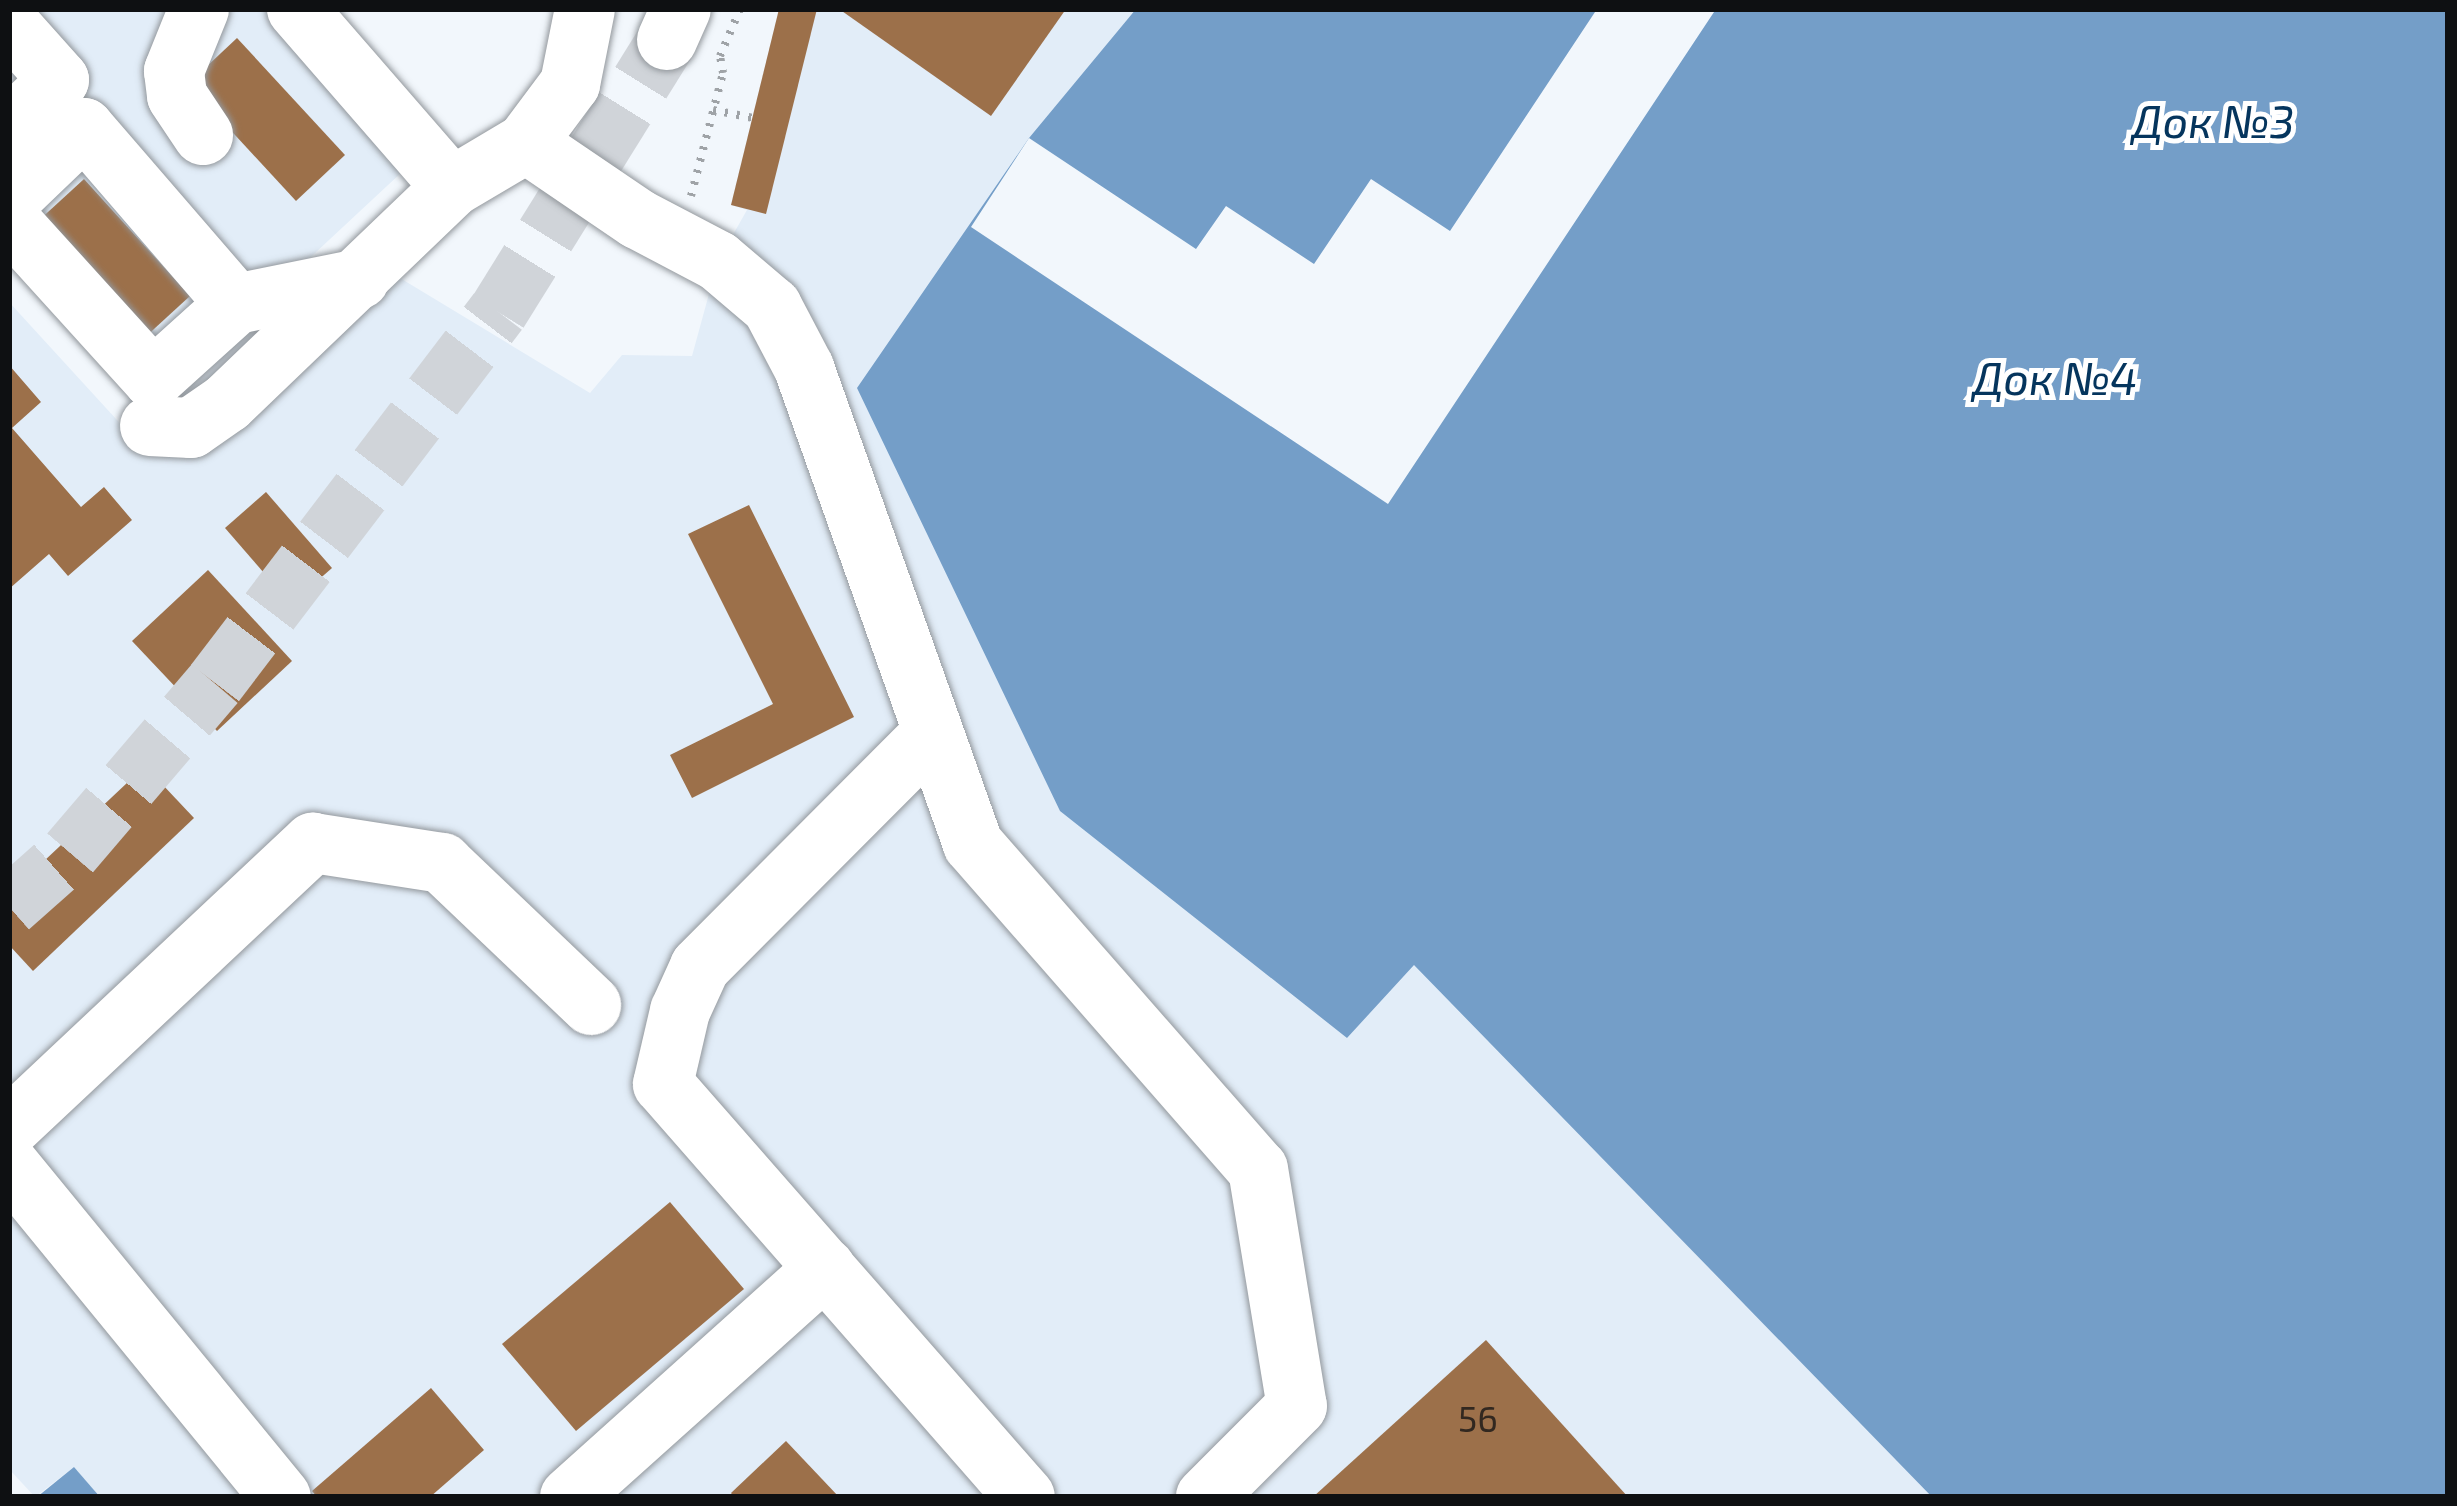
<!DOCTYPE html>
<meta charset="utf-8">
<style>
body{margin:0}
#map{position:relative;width:2457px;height:1506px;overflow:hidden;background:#f2f7fc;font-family:"Exo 2",sans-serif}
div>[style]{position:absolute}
.built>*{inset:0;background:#e2edf8}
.water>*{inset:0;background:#749ec8}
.pier>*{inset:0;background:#f2f7fc}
.building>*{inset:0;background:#9c704a}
.minor-tunnel>*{height:60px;margin-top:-30px;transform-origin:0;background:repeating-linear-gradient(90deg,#d0d4d9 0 60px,transparent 0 90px)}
.path>*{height:8px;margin-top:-4px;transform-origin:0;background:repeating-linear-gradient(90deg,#9fa3a7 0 3px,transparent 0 12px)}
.roads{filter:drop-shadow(0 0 3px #93989d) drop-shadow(0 0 3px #93989d)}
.minor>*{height:60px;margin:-30px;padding:0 30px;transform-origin:30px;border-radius:30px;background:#fff}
span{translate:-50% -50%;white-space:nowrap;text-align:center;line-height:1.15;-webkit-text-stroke:10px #fff;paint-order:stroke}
.number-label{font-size:36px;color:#322820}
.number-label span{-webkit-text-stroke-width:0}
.water-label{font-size:45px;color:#05355d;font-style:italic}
.frame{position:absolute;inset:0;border:12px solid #0e1012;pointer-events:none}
</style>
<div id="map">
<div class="built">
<div style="clip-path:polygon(9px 9px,264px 9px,402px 172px,285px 281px,296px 319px,210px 389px,174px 402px,9px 240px)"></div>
<div style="clip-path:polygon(779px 9px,1136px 9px,1029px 138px,971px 227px,1414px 964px,1932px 1497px,100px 1497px,74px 1467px,35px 1497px,9px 1469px,9px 302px,138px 443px,395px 275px,590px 393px,622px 355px,692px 356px,718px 261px,747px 210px,731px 205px)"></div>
</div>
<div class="water">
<div style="clip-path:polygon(1136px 9px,2448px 9px,2448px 1497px,1932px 1497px,1414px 965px,1347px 1038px,1060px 811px,857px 388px,1029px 138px)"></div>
<div style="clip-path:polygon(74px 1467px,100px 1497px,37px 1497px)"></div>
</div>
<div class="pier">
<div style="clip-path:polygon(1597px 9px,1716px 9px,1388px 504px,971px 227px,1029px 138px,1196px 249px,1226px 206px,1314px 264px,1371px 179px,1450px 231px)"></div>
</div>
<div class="building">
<div style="clip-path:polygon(779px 9px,817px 9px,766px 214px,731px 205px)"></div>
<div style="clip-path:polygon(839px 9px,1066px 9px,991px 116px)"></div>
<div style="clip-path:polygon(237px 38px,345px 155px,296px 201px,188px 84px)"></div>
<div style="clip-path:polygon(84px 179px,190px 296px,142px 340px,36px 223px)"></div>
<div style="clip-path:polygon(9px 365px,41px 402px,12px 428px,81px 507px,104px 487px,132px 520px,68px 576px,49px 554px,9px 589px)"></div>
<div style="clip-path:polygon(266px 492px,332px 568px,291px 604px,225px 528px)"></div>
<div style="clip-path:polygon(749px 505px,854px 717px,692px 798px,670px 755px,773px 704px,688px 534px)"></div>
<div style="clip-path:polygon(208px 570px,292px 661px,217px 731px,132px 641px)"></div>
<div style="clip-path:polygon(145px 766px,194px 818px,33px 971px,9px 945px,9px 894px)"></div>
<div style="clip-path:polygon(670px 1202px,744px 1289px,576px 1431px,502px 1344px)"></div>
<div style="clip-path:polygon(1486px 1340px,1628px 1497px,1313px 1497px)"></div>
<div style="clip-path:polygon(431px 1388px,484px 1450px,430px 1497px,317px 1497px,312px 1491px)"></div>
<div style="clip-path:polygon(786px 1441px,839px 1497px,734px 1497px,731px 1493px)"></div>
</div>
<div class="minor-tunnel">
<div style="left:9px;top:907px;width:81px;rotate:-41.5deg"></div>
<div style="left:70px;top:853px;width:223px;rotate:-49.5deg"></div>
<div style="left:215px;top:683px;width:467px;rotate:-52.7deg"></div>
<div style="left:498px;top:312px;width:320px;rotate:-58.1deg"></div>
</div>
<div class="path">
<div style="left:713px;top:110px;width:41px;rotate:11.3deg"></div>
<div style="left:691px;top:196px;width:127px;rotate:-75.4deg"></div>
<div style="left:723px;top:73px;width:17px;rotate:-100deg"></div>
<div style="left:720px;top:56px;width:51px;rotate:-66.9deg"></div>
</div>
<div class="roads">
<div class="minor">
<div style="left:199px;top:9px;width:67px;rotate:112deg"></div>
<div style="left:174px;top:71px;width:25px;rotate:83deg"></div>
<div style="left:177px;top:96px;width:47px;rotate:56.3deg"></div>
<div style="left:297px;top:9px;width:236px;rotate:49deg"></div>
<div style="left:452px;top:187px;width:86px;rotate:-30.7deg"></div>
<div style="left:526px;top:143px;width:135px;rotate:34.2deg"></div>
<div style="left:638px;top:219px;width:90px;rotate:27.7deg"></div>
<div style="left:718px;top:261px;width:71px;rotate:40.4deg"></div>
<div style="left:772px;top:307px;width:69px;rotate:62.3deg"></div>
<div style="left:804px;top:368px;width:505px;rotate:70.45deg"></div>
<div style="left:973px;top:844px;width:432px;rotate:48.8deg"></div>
<div style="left:1258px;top:1169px;width:240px;rotate:80.7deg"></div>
<div style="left:1297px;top:1406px;width:129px;rotate:135deg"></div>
<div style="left:9px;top:24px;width:75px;rotate:48.2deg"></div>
<div style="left:59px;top:80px;width:69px;rotate:136.2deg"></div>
<div style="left:667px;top:40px;width:34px;rotate:-66deg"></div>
<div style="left:526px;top:143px;width:74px;rotate:-53.3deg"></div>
<div style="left:570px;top:84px;width:76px;rotate:-78.7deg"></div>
<div style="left:9px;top:200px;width:104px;rotate:-43.8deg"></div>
<div style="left:84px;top:128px;width:233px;rotate:49.2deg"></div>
<div style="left:9px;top:220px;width:215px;rotate:47.8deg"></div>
<div style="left:153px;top:379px;width:112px;rotate:-42.1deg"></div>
<div style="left:236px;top:304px;width:126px;rotate:-11.5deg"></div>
<div style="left:150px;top:426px;width:41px;rotate:2.8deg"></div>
<div style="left:191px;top:428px;width:44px;rotate:-34.8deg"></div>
<div style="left:227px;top:403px;width:312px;rotate:-43.8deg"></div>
<div style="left:932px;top:734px;width:329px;rotate:134.9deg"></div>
<div style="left:700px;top:967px;width:48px;rotate:114.4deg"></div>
<div style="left:680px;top:1011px;width:75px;rotate:103.1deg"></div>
<div style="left:663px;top:1084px;width:549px;rotate:48.77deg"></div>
<div style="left:9px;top:1128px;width:417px;rotate:-43.2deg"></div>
<div style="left:313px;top:843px;width:131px;rotate:8.8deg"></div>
<div style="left:442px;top:863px;width:206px;rotate:43.6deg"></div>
<div style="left:9px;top:1165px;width:429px;rotate:50.7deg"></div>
<div style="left:570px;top:1497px;width:343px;rotate:-41.9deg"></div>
</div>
</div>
<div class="number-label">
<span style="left:1478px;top:1418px">56</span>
</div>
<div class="water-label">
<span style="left:2213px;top:121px">Док №3</span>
<span style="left:2055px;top:378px">Док №4</span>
</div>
<div class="frame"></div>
</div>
